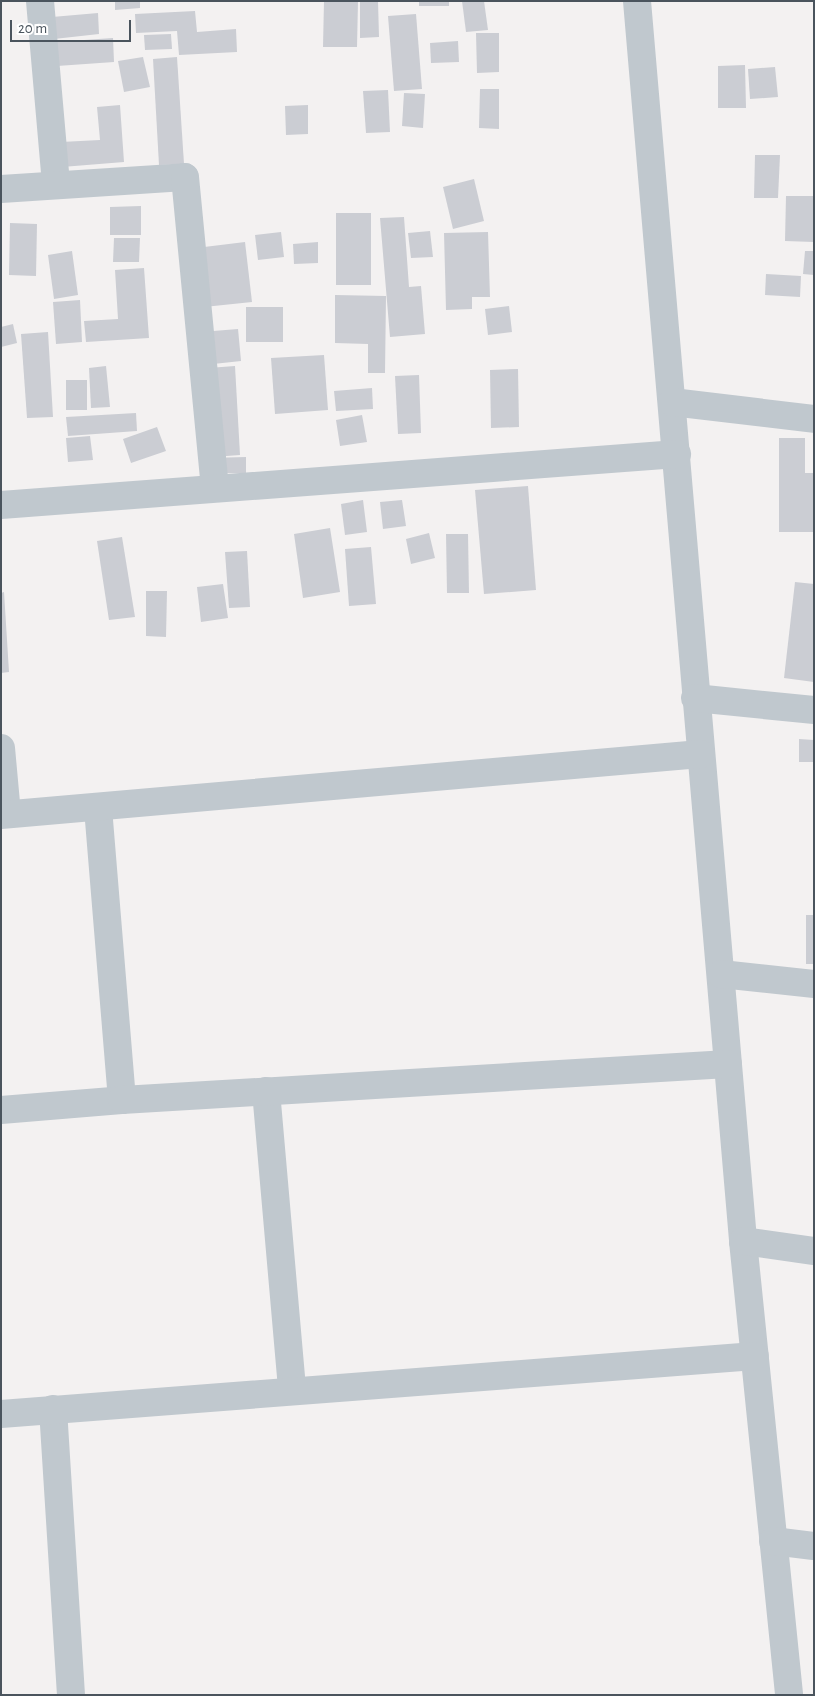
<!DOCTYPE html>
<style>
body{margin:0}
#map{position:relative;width:815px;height:1696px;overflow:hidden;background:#f3f1f1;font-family:"Alegreya Sans",sans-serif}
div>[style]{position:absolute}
.building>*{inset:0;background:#cbcdd3}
.minor>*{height:28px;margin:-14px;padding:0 14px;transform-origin:14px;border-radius:14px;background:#c0c8ce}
span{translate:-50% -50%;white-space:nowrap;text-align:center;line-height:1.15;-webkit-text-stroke:4px #fff;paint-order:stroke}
.frame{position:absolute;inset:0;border:2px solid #4a545d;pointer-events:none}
.scale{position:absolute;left:10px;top:20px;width:121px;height:22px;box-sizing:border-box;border:2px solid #4a545d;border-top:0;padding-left:6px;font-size:15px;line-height:18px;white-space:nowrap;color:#4a545d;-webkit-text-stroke:4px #fff;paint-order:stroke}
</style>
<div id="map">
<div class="building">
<div style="clip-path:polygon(115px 1px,140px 1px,140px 8px,115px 10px)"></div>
<div style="clip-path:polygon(324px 1px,358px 1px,357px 47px,323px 47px)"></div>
<div style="clip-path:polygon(360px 1px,378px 1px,379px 37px,360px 38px)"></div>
<div style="clip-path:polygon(419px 1px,449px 1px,449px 6px,419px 6px)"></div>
<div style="clip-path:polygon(462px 1px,484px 1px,488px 30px,466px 32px)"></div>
<div style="clip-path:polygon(195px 11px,197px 32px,236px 29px,237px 52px,179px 55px,177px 31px,136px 33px,135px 14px)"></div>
<div style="clip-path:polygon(98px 13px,99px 34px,54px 39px,52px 17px)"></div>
<div style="clip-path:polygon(416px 14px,422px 89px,394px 91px,388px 16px)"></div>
<div style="clip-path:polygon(476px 33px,499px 33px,499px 72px,477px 73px)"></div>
<div style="clip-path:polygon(171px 34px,172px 49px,145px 50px,144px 35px)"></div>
<div style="clip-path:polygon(113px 38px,114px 62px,57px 66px,55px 42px)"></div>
<div style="clip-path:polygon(458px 41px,459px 62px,431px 63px,430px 43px)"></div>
<div style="clip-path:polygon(143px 57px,150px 87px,124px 92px,118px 61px)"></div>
<div style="clip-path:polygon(177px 57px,184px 164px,159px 165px,153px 59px)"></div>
<div style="clip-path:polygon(745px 65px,746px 108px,718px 108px,718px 66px)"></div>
<div style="clip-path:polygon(775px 67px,778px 97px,750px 99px,748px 69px)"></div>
<div style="clip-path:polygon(480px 89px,499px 89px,499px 129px,479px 128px)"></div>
<div style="clip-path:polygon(388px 90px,390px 132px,366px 133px,363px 91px)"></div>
<div style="clip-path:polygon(404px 93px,425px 94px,423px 128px,402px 126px)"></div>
<div style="clip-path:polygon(120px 105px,124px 162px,62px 167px,61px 142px,100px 140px,97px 107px)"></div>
<div style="clip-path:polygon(308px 105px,308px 134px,286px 135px,285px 106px)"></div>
<div style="clip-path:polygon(755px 155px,780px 155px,778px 198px,754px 198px)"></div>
<div style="clip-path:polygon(474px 179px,484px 221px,453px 229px,443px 187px)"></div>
<div style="clip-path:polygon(786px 196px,814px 196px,814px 242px,785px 241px)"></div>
<div style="clip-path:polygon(141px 206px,141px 235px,110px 235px,110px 207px)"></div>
<div style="clip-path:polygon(336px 213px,371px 213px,371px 285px,336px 285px)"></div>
<div style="clip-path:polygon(404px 217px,409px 287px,421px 286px,425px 334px,390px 337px,380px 218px)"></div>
<div style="clip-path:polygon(10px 223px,37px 224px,36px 276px,9px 275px)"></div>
<div style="clip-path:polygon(430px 231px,433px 257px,411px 258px,408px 233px)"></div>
<div style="clip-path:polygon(281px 232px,284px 257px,258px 260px,255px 235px)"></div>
<div style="clip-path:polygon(488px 232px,490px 297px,472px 297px,472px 309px,446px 310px,444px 233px)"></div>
<div style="clip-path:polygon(114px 238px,140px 238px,139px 262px,113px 262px)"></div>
<div style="clip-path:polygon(245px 242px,252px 302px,204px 307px,196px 248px)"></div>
<div style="clip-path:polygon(318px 242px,318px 263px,294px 264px,293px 244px)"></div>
<div style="clip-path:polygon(72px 251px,78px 295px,54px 299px,48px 255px)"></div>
<div style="clip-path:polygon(805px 251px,814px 251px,814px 275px,803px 274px)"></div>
<div style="clip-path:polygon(144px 268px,149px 338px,86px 342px,84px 321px,118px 319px,115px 270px)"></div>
<div style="clip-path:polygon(766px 274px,801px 276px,800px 297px,765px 295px)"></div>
<div style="clip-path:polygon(335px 295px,386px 296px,385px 373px,368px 373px,368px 344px,335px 343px)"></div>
<div style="clip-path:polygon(80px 300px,82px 342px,56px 344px,53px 302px)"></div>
<div style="clip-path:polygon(509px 306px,512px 332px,488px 335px,485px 309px)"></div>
<div style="clip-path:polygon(246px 307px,283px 307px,283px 342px,246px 342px)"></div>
<div style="clip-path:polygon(13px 324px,17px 343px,1px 347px,1px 327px)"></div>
<div style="clip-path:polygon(238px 329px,241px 361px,204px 365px,201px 332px)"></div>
<div style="clip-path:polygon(48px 332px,53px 417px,27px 418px,21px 334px)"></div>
<div style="clip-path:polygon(324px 355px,328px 410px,275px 414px,271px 358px)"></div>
<div style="clip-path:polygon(106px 366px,110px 407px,91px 408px,89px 368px)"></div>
<div style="clip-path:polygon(235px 366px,240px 455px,213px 457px,208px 368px)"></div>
<div style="clip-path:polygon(518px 369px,519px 427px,491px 428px,490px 370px)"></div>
<div style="clip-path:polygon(419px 375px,421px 433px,398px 434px,395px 376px)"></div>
<div style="clip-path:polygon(66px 380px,87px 380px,87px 410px,66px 410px)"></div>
<div style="clip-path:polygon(372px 388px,373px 409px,336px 411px,334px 391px)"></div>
<div style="clip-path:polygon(136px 413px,137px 431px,68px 436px,66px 417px)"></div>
<div style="clip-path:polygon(362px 415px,367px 442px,340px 446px,336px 420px)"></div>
<div style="clip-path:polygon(157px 427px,166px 451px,131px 463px,123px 439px)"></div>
<div style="clip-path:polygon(90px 436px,93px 460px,68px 462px,66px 438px)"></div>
<div style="clip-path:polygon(779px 438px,805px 438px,805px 473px,814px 473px,814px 532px,779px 532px)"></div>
<div style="clip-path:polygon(246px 457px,246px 473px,207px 473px,208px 458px)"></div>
<div style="clip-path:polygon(528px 486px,536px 590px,484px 594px,475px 490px)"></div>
<div style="clip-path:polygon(363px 500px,367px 532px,345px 535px,341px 504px)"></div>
<div style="clip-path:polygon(402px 500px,406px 526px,383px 529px,380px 502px)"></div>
<div style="clip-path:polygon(330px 528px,340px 592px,303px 598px,294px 534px)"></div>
<div style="clip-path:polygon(429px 533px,435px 558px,411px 564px,406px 539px)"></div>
<div style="clip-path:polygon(446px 534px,468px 534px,469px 593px,447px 593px)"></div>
<div style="clip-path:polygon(122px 537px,135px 617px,109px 620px,97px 541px)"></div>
<div style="clip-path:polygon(371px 547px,376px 604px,349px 606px,345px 549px)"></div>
<div style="clip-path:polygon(247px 551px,250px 607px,229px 608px,225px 552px)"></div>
<div style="clip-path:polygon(795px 582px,814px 584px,814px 682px,784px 678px)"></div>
<div style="clip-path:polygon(223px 584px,228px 618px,201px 622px,197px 587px)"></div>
<div style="clip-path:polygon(146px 591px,167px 591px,166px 637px,146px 636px)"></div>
<div style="clip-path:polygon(4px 592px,9px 672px,1px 673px,1px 593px)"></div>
<div style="clip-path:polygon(799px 739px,814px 740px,814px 762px,799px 762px)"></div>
<div style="clip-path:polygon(806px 915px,814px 915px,814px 964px,806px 964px)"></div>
</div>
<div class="minor">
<div style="left:40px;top:1px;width:184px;rotate:85deg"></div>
<div style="left:637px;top:1px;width:1245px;rotate:85.11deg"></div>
<div style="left:743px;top:1241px;width:456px;rotate:84.2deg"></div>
<div style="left:1px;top:189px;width:184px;rotate:-3.7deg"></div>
<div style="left:185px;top:177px;width:311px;rotate:84.5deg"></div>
<div style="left:672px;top:402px;width:143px;rotate:6.8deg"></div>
<div style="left:1px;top:505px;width:678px;rotate:-4.31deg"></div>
<div style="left:695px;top:698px;width:120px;rotate:5.8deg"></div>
<div style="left:1px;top:748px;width:66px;rotate:84.8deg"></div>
<div style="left:98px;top:808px;width:293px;rotate:85.3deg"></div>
<div style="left:1px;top:815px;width:702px;rotate:-4.99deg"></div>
<div style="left:721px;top:974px;width:94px;rotate:6.1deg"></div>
<div style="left:266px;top:1091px;width:301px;rotate:85deg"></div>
<div style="left:1px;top:1110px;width:121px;rotate:-4.7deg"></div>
<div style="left:122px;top:1100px;width:607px;rotate:-3.4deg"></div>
<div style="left:743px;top:1241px;width:72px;rotate:8deg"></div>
<div style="left:53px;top:1409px;width:287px;rotate:86.4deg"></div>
<div style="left:1px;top:1414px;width:756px;rotate:-4.4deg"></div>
<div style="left:773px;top:1541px;width:41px;rotate:7deg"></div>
</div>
<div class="frame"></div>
<div class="scale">20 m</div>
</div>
